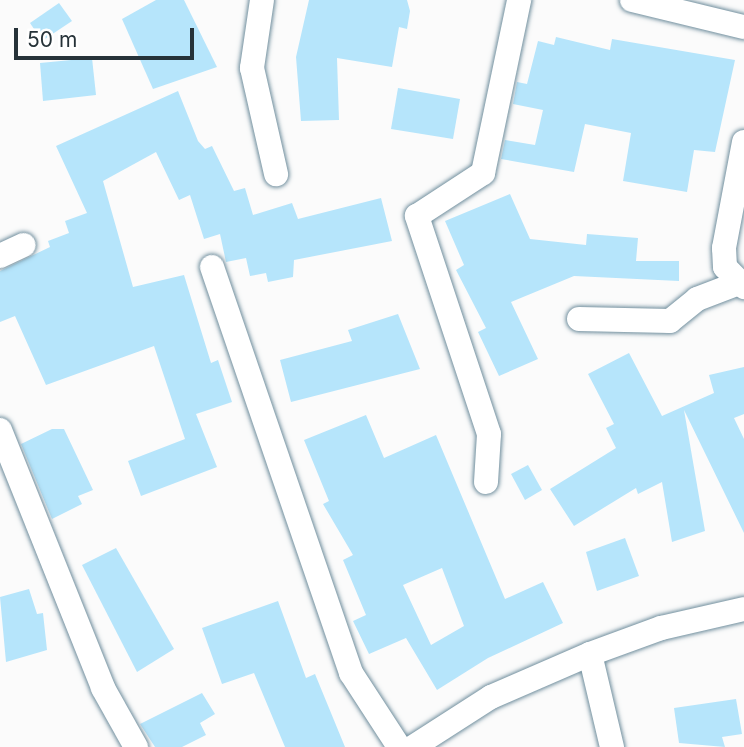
<!DOCTYPE html>
<style>
body{margin:0}
#map{position:relative;width:744px;height:747px;overflow:hidden;background:#fbfbfb;font-family:Inter,sans-serif}
div>[style]{position:absolute}
.building>*{inset:0;background:#b6e5fb}
.roads{filter:drop-shadow(0 0 2px #718f9e) drop-shadow(0 0 2px #718f9e)}
.minor>*{height:24px;margin:-12px;padding:0 12px;transform-origin:12px;border-radius:12px;background:#fff}
span{translate:-50% -50%;white-space:nowrap;text-align:center;line-height:1.15;-webkit-text-stroke:7px #fff;paint-order:stroke}
.scale{position:absolute;left:14px;top:28px;width:180px;height:32px;box-sizing:border-box;border:4px solid #263238;border-top:0;padding-left:9px;font-size:21px;line-height:24px;white-space:nowrap;color:#263238;-webkit-text-stroke:5px #fff;paint-order:stroke}
</style>
<div id="map">
<div class="building">
<div style="clip-path:polygon(156px 0,184px 0,217px 67px,153px 89px,122px 19px)"></div>
<div style="clip-path:polygon(309px 0,407px 0,410px 11px,407px 29px,399px 27px,392px 67px,337px 58px,339px 120px,301px 121px,296px 57px)"></div>
<div style="clip-path:polygon(59px 3px,72px 21px,42px 41px,30px 23px)"></div>
<div style="clip-path:polygon(556px 37px,610px 50px,612px 39px,735px 60px,715px 152px,694px 150px,687px 192px,623px 181px,631px 133px,585px 124px,574px 172px,501px 159px,505px 140px,535px 145px,543px 110px,513px 104px,517px 82px,527px 84px,538px 41px,554px 45px)"></div>
<div style="clip-path:polygon(92px 58px,96px 95px,43px 101px,40px 63px)"></div>
<div style="clip-path:polygon(398px 88px,460px 99px,453px 139px,391px 129px)"></div>
<div style="clip-path:polygon(178px 91px,198px 141px,205px 149px,212px 146px,234px 191px,245px 188px,253px 215px,292px 203px,298px 219px,381px 198px,392px 241px,294px 260px,293px 277px,268px 282px,266px 273px,250px 276px,246px 258px,226px 262px,220px 234px,204px 239px,190px 195px,179px 200px,156px 152px,103px 181px,133px 287px,184px 275px,211px 363px,218px 360px,232px 402px,196px 414px,217px 467px,141px 496px,128px 461px,185px 439px,154px 346px,46px 385px,15px 316px,0 322px,0 271px,50px 247px,48px 241px,69px 233px,65px 221px,87px 213px,56px 146px)"></div>
<div style="clip-path:polygon(510px 194px,530px 239px,586px 245px,587px 234px,638px 238px,636px 261px,679px 261px,679px 281px,574px 276px,511px 302px,538px 359px,499px 376px,478px 332px,486px 328px,456px 270px,464px 265px,445px 221px)"></div>
<div style="clip-path:polygon(398px 314px,420px 369px,291px 402px,280px 360px,352px 341px,348px 330px)"></div>
<div style="clip-path:polygon(629px 353px,662px 416px,714px 393px,709px 375px,744px 367px,744px 414px,734px 418px,744px 439px,744px 533px,684px 410px,705px 531px,672px 542px,662px 482px,638px 494px,636px 488px,574px 526px,550px 489px,616px 448px,606px 428px,614px 424px,588px 374px)"></div>
<div style="clip-path:polygon(evenodd,366px 415px,384px 458px,436px 435px,505px 599px,543px 582px,563px 623px,488px 658px,437px 690px,406px 638px,369px 654px,353px 621px,366px 615px,343px 560px,353px 555px,323px 504px,329px 501px,304px 440px,366px 415px,442px 568px,464px 626px,431px 645px,403px 585px,442px 568px)"></div>
<div style="clip-path:polygon(52px 429px,64px 429px,93px 490px,78px 496px,82px 504px,52px 519px,21px 444px)"></div>
<div style="clip-path:polygon(528px 465px,542px 490px,525px 500px,511px 474px)"></div>
<div style="clip-path:polygon(625px 538px,639px 576px,597px 591px,586px 552px)"></div>
<div style="clip-path:polygon(116px 548px,174px 649px,137px 672px,82px 565px)"></div>
<div style="clip-path:polygon(29px 589px,37px 614px,43px 613px,47px 650px,6px 662px,0 597px)"></div>
<div style="clip-path:polygon(278px 601px,306px 678px,315px 674px,345px 747px,285px 747px,254px 673px,222px 684px,202px 628px)"></div>
<div style="clip-path:polygon(202px 693px,215px 714px,200px 723px,206px 735px,182px 747px,155px 747px,140px 724px)"></div>
<div style="clip-path:polygon(736px 699px,742px 734px,722px 737px,725px 747px,679px 743px,674px 708px)"></div>
</div>
<div class="roads">
<div class="minor">
<div style="left:262px;top:0;width:69px;rotate:98.4deg"></div>
<div style="left:252px;top:68px;width:109px;rotate:77.2deg"></div>
<div style="left:632px;top:0;width:115px;rotate:13.6deg"></div>
<div style="left:744px;top:142px;width:108px;rotate:100.7deg"></div>
<div style="left:724px;top:248px;width:19px;rotate:87deg"></div>
<div style="left:725px;top:267px;width:28px;rotate:46deg"></div>
<div style="left:0;top:256px;width:26px;rotate:-25deg"></div>
<div style="left:212px;top:267px;width:429px;rotate:71.1deg"></div>
<div style="left:351px;top:673px;width:88px;rotate:57deg"></div>
<div style="left:579px;top:319px;width:91px;rotate:1.3deg"></div>
<div style="left:670px;top:321px;width:35px;rotate:-39deg"></div>
<div style="left:697px;top:299px;width:42px;rotate:-21deg"></div>
<div style="left:0;top:430px;width:278px;rotate:68.2deg"></div>
<div style="left:103px;top:688px;width:68px;rotate:60.8deg"></div>
<div style="left:486px;top:482px;width:48px;rotate:-86.4deg"></div>
<div style="left:489px;top:434px;width:230px;rotate:-108.3deg"></div>
<div style="left:417px;top:216px;width:79px;rotate:-33.1deg"></div>
<div style="left:483px;top:173px;width:177px;rotate:-78.2deg"></div>
<div style="left:590px;top:654px;width:96px;rotate:76.7deg"></div>
<div style="left:413px;top:747px;width:93px;rotate:-32.7deg"></div>
<div style="left:491px;top:697px;width:108px;rotate:-23.5deg"></div>
<div style="left:590px;top:654px;width:76px;rotate:-20.1deg"></div>
<div style="left:661px;top:628px;width:85px;rotate:-12.9deg"></div>
</div>
</div>
<div class="scale">50 m</div>
</div>
